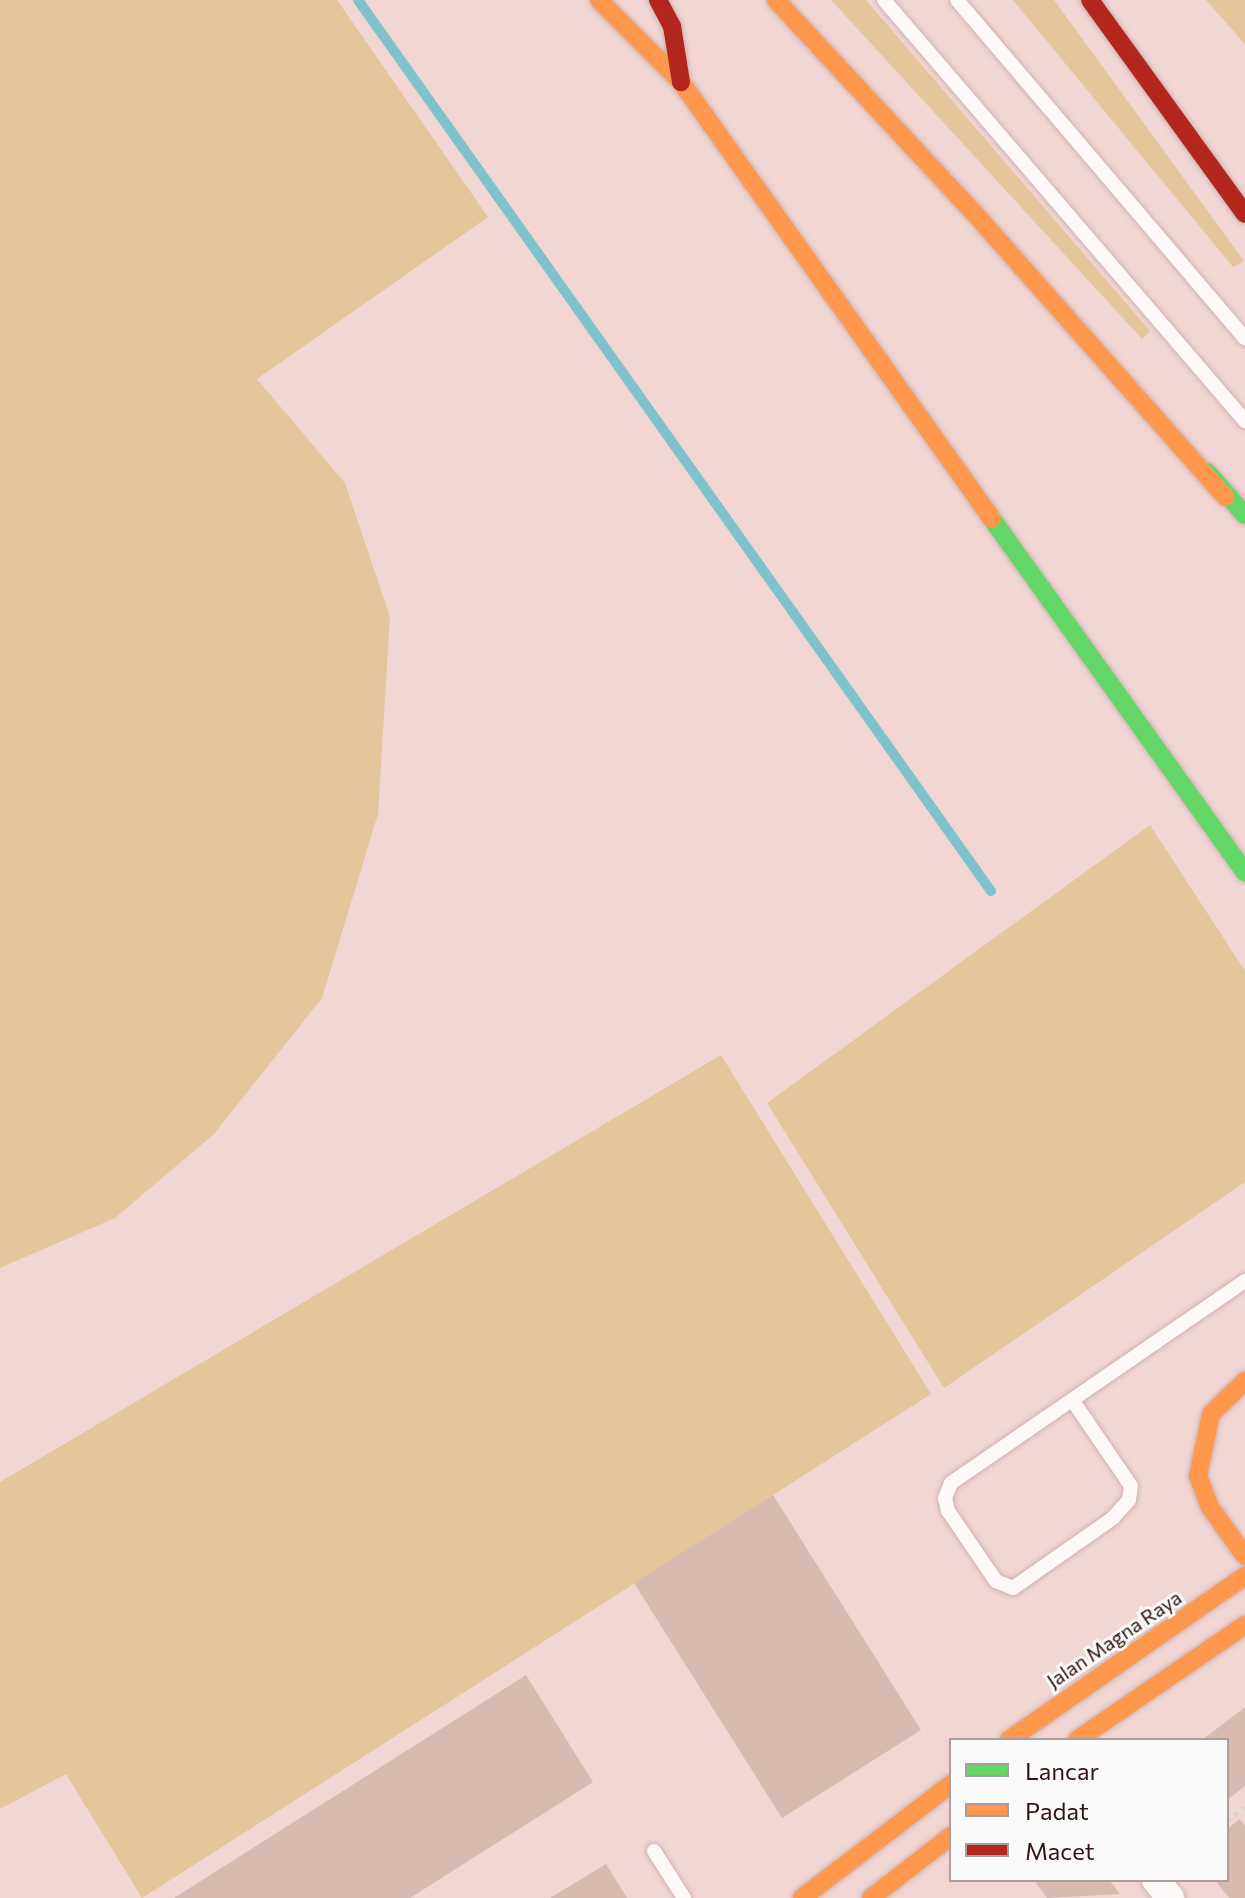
<!DOCTYPE html>
<style>
body{margin:0}
#map{position:relative;width:1245px;height:1898px;overflow:hidden;background:#f1d6d4;font-family:Commissioner,sans-serif}
div>[style]{position:absolute}
.green>*{inset:0;background:#e5c59b}
.stream>*{height:10px;margin:-5px;padding:0 5px;transform-origin:5px;border-radius:5px;background:#80c2c9}
.building>*{inset:0;background:#d9bab1}
.path>*{height:5px;margin-top:-2.5px;transform-origin:0;background:repeating-linear-gradient(90deg,#dbd2d1 0 4px,transparent 0 10px)}
.roads{filter:drop-shadow(0 0 2px #ceb2b0) drop-shadow(0 0 2px #ceb2b0)}
.lane>*{height:14px;margin:-7px;padding:0 7px;transform-origin:7px;border-radius:7px;background:#fdf9f9}
.street>*{height:28px;margin:-14px;padding:0 14px;transform-origin:14px;border-radius:14px;background:#fdf9f9}
.fast>*{height:18px;margin:-9px;padding:0 9px;transform-origin:9px;border-radius:9px;background:#63d668}
.slow>*{height:18px;margin:-9px;padding:0 9px;transform-origin:9px;border-radius:9px;background:#ff974d}
.jam>*{height:18px;margin:-9px;padding:0 9px;transform-origin:9px;border-radius:9px;background:#b3261e}
span{translate:-50% -50%;white-space:nowrap;text-align:center;line-height:1.15;-webkit-text-stroke:6px #fafafa;paint-order:stroke}
.street-label{font-size:20px;color:#311412}
.legend{position:absolute;left:949px;top:1738px;width:280px;height:144px;box-sizing:border-box;background:#fafafa;border:2px solid #aa9e9d;margin:0;padding:10px 14px;list-style:none;font-size:24px;color:#311412}
.legend li{display:flex;align-items:center;gap:16px;height:40px}
.legend b{width:40px;border:2px solid #aa9e9d}
</style>
<div id="map">
<div class="green">
<div style="clip-path:polygon(0 0,337px 0,488px 217px,257px 379px,345px 483px,390px 617px,378px 814px,322px 998px,214px 1134px,115px 1218px,0 1268px)"></div>
<div style="clip-path:polygon(831px 0,866px 0,1150px 331px,1142px 339px)"></div>
<div style="clip-path:polygon(1013px 0,1054px 0,1244px 261px,1233px 267px)"></div>
<div style="clip-path:polygon(1206px 0,1245px 0,1245px 44px)"></div>
<div style="clip-path:polygon(1150px 825px,1245px 971px,1245px 1182px,944px 1388px,767px 1103px)"></div>
<div style="clip-path:polygon(721px 1055px,931px 1394px,142px 1898px,66px 1774px,0 1809px,0 1482px)"></div>
</div>
<div class="stream">
<div style="left:358px;top:0;width:1093px;rotate:54.61deg"></div>
</div>
<div class="building">
<div style="clip-path:polygon(773px 1495px,921px 1730px,782px 1818px,634px 1583px)"></div>
<div style="clip-path:polygon(526px 1675px,593px 1782px,410px 1898px,174px 1898px)"></div>
<div style="clip-path:polygon(1245px 1707px,1245px 1786px,1227px 1800px,1227px 1740px,1202px 1740px)"></div>
<div style="clip-path:polygon(1240px 1819px,1245px 1826px,1245px 1898px,1229px 1898px,1215px 1880px,1227px 1880px,1227px 1829px)"></div>
<div style="clip-path:polygon(606px 1864px,627px 1898px,550px 1898px)"></div>
<div style="clip-path:polygon(1034px 1880px,1109px 1880px,1120px 1894px,1047px 1898px)"></div>
</div>
<div class="path">
<div style="left:1227px;top:1821px;width:23px;rotate:-38deg"></div>
</div>
<div class="roads">
<div class="lane">
<div style="left:884px;top:0;width:555px;rotate:49.39deg"></div>
<div style="left:957px;top:0;width:444px;rotate:49.6deg"></div>
<div style="left:1073px;top:1401px;width:103px;rotate:55.7deg"></div>
<div style="left:1131px;top:1486px;width:14px;rotate:98deg"></div>
<div style="left:1129px;top:1500px;width:24px;rotate:132deg"></div>
<div style="left:1113px;top:1518px;width:122px;rotate:145deg"></div>
<div style="left:1013px;top:1588px;width:18px;rotate:-158deg"></div>
<div style="left:996px;top:1581px;width:85px;rotate:-124.4deg"></div>
<div style="left:948px;top:1511px;width:13px;rotate:-103deg"></div>
<div style="left:945px;top:1498px;width:16px;rotate:-68deg"></div>
<div style="left:951px;top:1483px;width:357px;rotate:-34.5deg"></div>
<div style="left:654px;top:1851px;width:56px;rotate:57.4deg"></div>
</div>
<div class="street">
<div style="left:1156px;top:1880px;width:23px;rotate:52deg"></div>
</div>
<div class="fast">
<div style="left:1207px;top:472px;width:57px;rotate:48.5deg"></div>
<div style="left:992px;top:519px;width:435px;rotate:54.4deg"></div>
</div>
<div class="slow">
<div style="left:599px;top:0;width:116px;rotate:45deg"></div>
<div style="left:681px;top:82px;width:536px;rotate:54.56deg"></div>
<div style="left:776px;top:0;width:304px;rotate:47.1deg"></div>
<div style="left:983px;top:223px;width:366px;rotate:48.5deg"></div>
<div style="left:1245px;top:1381px;width:47px;rotate:135.9deg"></div>
<div style="left:1211px;top:1414px;width:63px;rotate:101.8deg"></div>
<div style="left:1198px;top:1476px;width:33px;rotate:69deg"></div>
<div style="left:1210px;top:1507px;width:60px;rotate:54.5deg"></div>
<div style="left:1009px;top:1740px;width:287px;rotate:-34.8deg"></div>
<div style="left:1077px;top:1740px;width:204px;rotate:-34.4deg"></div>
<div style="left:802px;top:1898px;width:188px;rotate:-37.4deg"></div>
<div style="left:871px;top:1898px;width:101px;rotate:-37.8deg"></div>
</div>
<div class="jam">
<div style="left:658px;top:0;width:30px;rotate:62deg"></div>
<div style="left:672px;top:26px;width:57px;rotate:80.9deg"></div>
<div style="left:1090px;top:0;width:264px;rotate:54.1deg"></div>
</div>
</div>
<div class="street-label">
<span style="left:1114px;top:1639px;rotate:-34deg">Jalan Magna Raya</span>
</div>
<ul class="legend">
<li><b style="height:10px;background:#63d668"></b>Lancar</li>
<li><b style="height:10px;background:#ff974d"></b>Padat</li>
<li><b style="height:10px;background:#b3261e"></b>Macet</li>
</ul>
</div>
